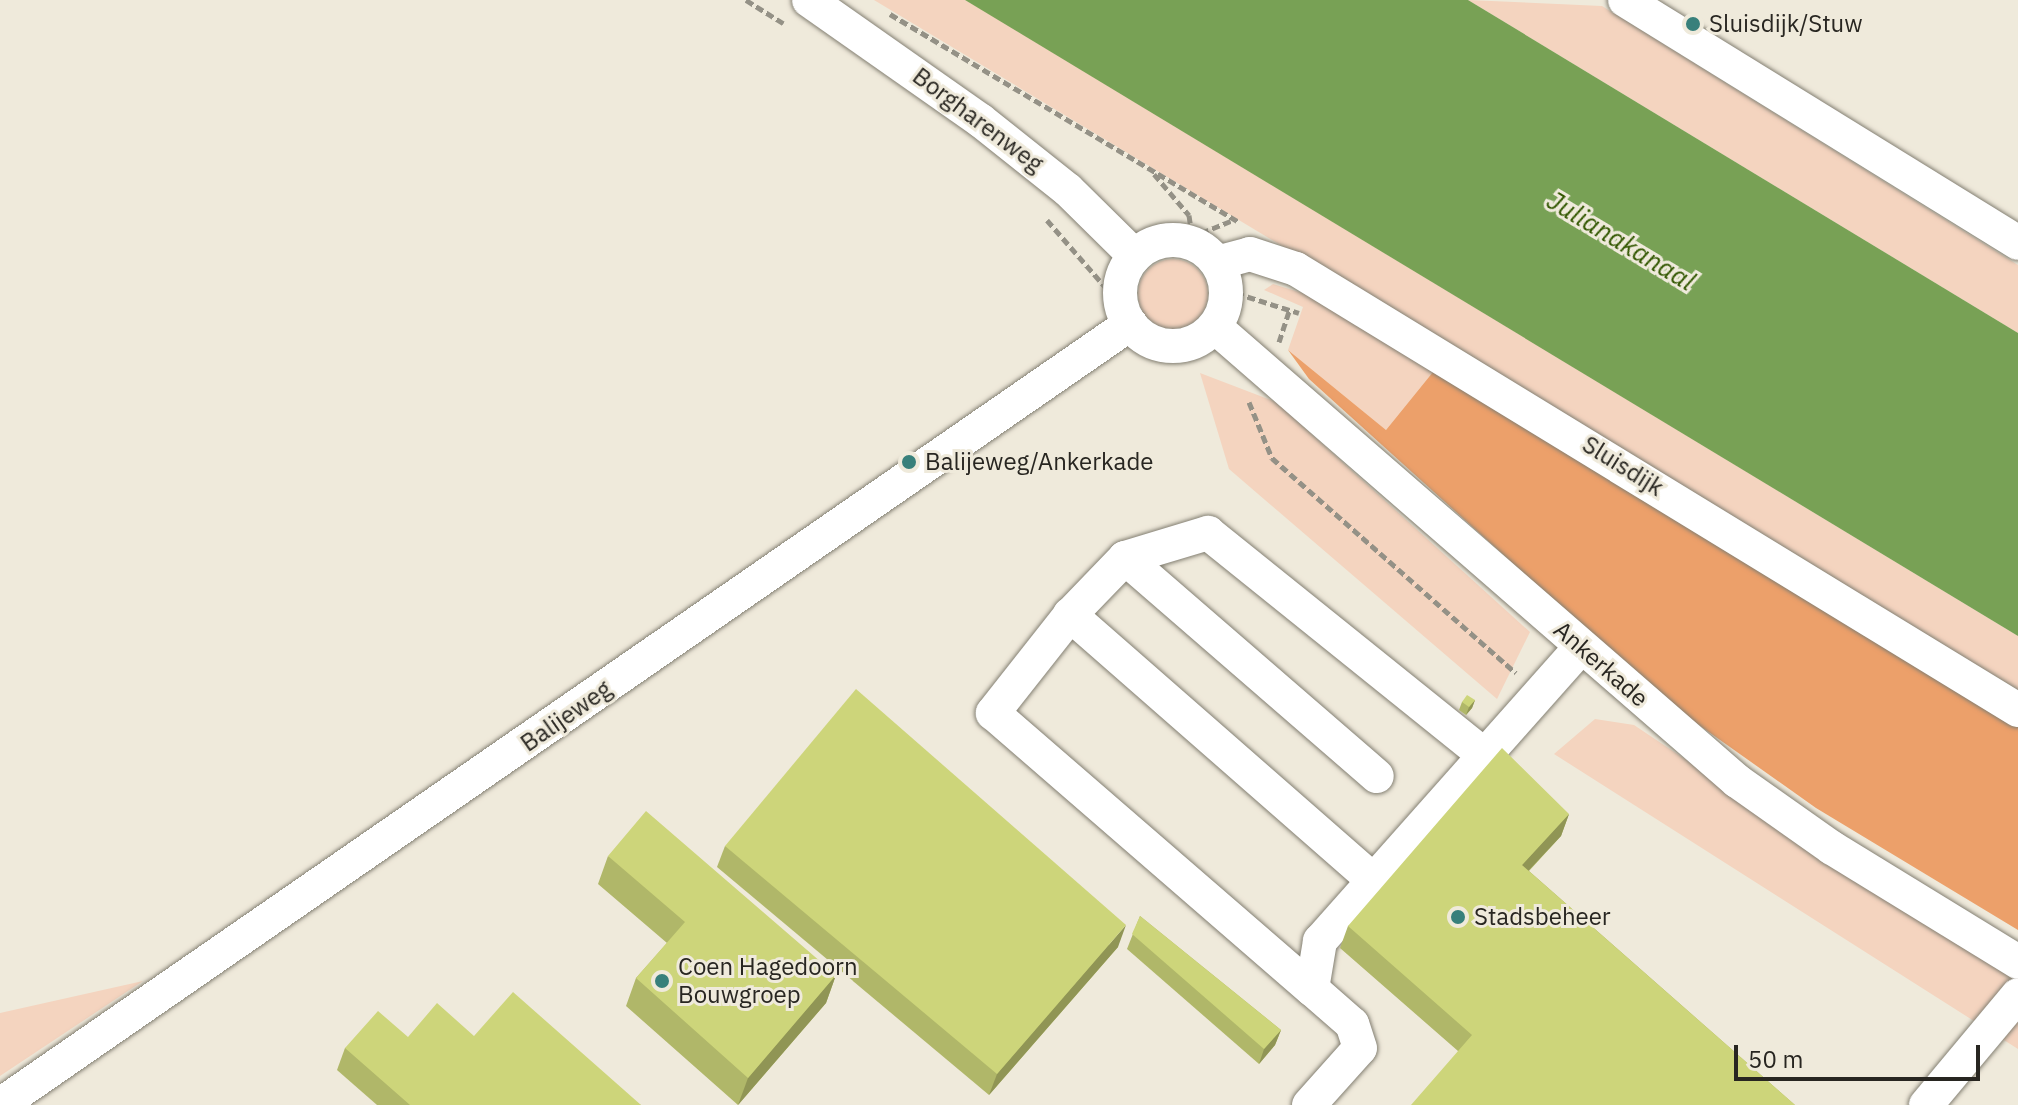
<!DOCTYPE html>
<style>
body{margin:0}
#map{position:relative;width:2018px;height:1105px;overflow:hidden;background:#efeadb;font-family:"IBM Plex Sans",sans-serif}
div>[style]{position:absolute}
.green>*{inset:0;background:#f4d4bf}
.round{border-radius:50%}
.forest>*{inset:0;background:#eca06a}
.water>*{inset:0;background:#78a155}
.path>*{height:5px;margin-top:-2.5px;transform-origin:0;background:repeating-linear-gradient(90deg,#949186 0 8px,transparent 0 12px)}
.roads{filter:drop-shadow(0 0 2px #837f72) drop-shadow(0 0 2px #837f72)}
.minor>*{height:34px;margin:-17px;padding:0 17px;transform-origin:17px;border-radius:17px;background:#fff}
.minor>.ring{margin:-17px;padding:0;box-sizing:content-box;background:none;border:34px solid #fff;border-radius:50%}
.wall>*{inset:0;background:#b0b769}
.shaded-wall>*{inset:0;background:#909555}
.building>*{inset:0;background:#cdd57a}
.dots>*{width:22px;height:22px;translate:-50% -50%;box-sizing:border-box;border:4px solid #efeadb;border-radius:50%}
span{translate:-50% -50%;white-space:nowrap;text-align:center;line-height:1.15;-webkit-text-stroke:6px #efeadb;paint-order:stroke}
.poi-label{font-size:24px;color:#282621}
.left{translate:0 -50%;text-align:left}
.street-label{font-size:24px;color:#282621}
.water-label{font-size:26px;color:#325700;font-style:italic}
.scale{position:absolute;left:1734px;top:1045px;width:246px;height:36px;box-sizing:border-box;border:4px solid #282621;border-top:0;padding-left:10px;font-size:24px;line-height:28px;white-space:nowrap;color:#282621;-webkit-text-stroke:6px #efeadb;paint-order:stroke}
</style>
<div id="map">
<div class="green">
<div style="clip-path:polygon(874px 0,965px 0,981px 9px,2018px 636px,2018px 690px)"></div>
<div style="clip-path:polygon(1468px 0,1602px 6px,2018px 265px,2018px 333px)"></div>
<div class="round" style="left:1138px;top:259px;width:70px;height:70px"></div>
<div style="clip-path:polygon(1273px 284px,1312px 296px,1433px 372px,1386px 430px,1288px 350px,1303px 307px,1264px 290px)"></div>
<div style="clip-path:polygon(1200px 373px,1276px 402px,1530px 632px,1497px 699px,1229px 469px)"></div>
<div style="clip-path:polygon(1595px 719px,1634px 725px,1840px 863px,2018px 969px,2018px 1049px,1554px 754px)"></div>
<div style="clip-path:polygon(143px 981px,0 1076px,0 1013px)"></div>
</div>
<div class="forest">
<div style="clip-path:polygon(1288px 350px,1386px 430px,1433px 372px,2018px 727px,2018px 930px,1816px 808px,1665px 701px,1309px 379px)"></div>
</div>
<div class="water">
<div style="clip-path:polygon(965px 0,1468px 0,2018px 333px,2018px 636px)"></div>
</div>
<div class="path">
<div style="left:746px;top:0;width:44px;rotate:31.9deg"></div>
<div style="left:890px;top:14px;width:406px;rotate:30.8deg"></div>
<div style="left:1154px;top:174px;width:54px;rotate:49.5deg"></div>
<div style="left:1189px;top:215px;width:27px;rotate:82deg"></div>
<div style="left:1047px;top:220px;width:101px;rotate:49deg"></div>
<div style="left:1201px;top:233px;width:32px;rotate:-22deg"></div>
<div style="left:1236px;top:293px;width:66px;rotate:17.6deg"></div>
<div style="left:1279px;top:342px;width:35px;rotate:-72deg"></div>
<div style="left:1249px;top:402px;width:61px;rotate:67.7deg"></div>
<div style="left:1272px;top:458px;width:325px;rotate:41.4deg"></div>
</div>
<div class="roads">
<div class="minor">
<div style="left:809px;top:0;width:209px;rotate:35.1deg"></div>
<div style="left:980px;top:120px;width:112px;rotate:38.5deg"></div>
<div style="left:1068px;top:190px;width:94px;rotate:44.6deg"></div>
<div style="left:1625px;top:0;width:462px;rotate:31.7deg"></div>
<div class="ring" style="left:1120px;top:240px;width:72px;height:72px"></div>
<div style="left:1217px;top:263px;width:34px;rotate:-15deg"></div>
<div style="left:1250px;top:254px;width:48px;rotate:18.1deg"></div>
<div style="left:1296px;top:269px;width:846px;rotate:31.42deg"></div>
<div style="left:1215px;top:327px;width:692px;rotate:41.01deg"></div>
<div style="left:1737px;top:781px;width:116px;rotate:35.2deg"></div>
<div style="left:1832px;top:848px;width:218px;rotate:31.5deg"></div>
<div style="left:1125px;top:558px;width:333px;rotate:40.9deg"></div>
<div style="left:1070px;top:615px;width:125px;rotate:128.2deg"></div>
<div style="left:993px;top:713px;width:422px;rotate:40.9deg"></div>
<div style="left:1373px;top:880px;width:403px;rotate:-138.8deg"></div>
<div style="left:1070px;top:615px;width:79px;rotate:-46deg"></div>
<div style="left:1125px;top:558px;width:87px;rotate:-16.8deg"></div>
<div style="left:1208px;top:533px;width:354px;rotate:38.8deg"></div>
<div style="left:0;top:1105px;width:1374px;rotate:-34.65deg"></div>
<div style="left:1309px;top:1105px;width:76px;rotate:-48.2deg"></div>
<div style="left:1360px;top:1048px;width:25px;rotate:-108deg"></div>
<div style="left:1352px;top:1024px;width:53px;rotate:-138.8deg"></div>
<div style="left:1312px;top:989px;width:49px;rotate:-80.5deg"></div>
<div style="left:1320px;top:941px;width:393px;rotate:-48.4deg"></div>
<div style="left:1926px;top:1105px;width:143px;rotate:-50.1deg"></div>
</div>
</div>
<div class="wall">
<div style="clip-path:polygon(1475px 700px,1472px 708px,1466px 715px,1459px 710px,1462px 702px)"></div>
<div style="clip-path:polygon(1569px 814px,1561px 836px,1529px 871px,1795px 1105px,1458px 1051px,1340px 948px,1348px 926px)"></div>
<div style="clip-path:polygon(725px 846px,1118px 947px,989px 1095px,717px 867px)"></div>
<div style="clip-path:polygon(608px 856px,836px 975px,826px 1003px,738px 1105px,626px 1006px,636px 978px,667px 943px,598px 884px)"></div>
<div style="clip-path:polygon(1140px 916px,1281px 1030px,1275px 1045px,1259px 1064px,1127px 949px)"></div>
<div style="clip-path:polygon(474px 1036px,641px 1105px,377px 1105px,337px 1070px,345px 1048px,408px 1037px)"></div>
</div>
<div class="shaded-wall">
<div style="clip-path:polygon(1475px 700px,1472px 708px,1466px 715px,1469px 707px)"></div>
<div style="clip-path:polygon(1569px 814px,1561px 836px,1514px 886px,1522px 865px)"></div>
<div style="clip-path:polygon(1126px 925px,1118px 947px,989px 1095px,997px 1074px)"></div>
<div style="clip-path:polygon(836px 975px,826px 1003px,738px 1105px,748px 1078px)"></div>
<div style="clip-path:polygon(1281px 1030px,1275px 1045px,1259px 1064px,1264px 1049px)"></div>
</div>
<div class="building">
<div style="clip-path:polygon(856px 689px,1126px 925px,997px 1074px,725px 846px)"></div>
<div style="clip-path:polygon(1467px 695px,1475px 700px,1469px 707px,1462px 702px)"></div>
<div style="clip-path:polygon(1502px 748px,1569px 814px,1522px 865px,1795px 1105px,1411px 1105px,1472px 1035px,1348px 926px)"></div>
<div style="clip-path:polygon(646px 811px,836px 975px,748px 1078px,636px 978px,685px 922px,608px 856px)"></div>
<div style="clip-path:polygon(1140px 916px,1281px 1030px,1264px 1049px,1132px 934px)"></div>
<div style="clip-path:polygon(513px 992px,641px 1105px,410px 1105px,345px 1048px,378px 1011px,408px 1037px,437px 1003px,474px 1036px)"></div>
</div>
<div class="dots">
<div style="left:1693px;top:24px;background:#38807b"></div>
<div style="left:909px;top:462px;background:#38807b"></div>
<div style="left:1458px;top:917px;background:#38807b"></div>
<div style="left:662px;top:981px;background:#38807b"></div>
</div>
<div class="poi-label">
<span class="left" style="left:1709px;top:24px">Sluisdijk/Stuw</span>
<span class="left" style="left:925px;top:462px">Balijeweg/Ankerkade</span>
<span class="left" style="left:1474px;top:917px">Stadsbeheer</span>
<span class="left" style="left:678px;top:981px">Coen Hagedoorn<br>Bouwgroep</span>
</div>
<div class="street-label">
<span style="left:978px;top:120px;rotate:37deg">Borgharenweg</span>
<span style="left:1623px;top:466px;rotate:32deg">Sluisdijk</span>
<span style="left:1601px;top:664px;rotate:41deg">Ankerkade</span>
<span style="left:566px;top:716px;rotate:-35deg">Balijeweg</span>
</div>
<div class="water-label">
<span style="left:1621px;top:241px;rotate:31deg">Julianakanaal</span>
</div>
<div class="scale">50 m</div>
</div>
